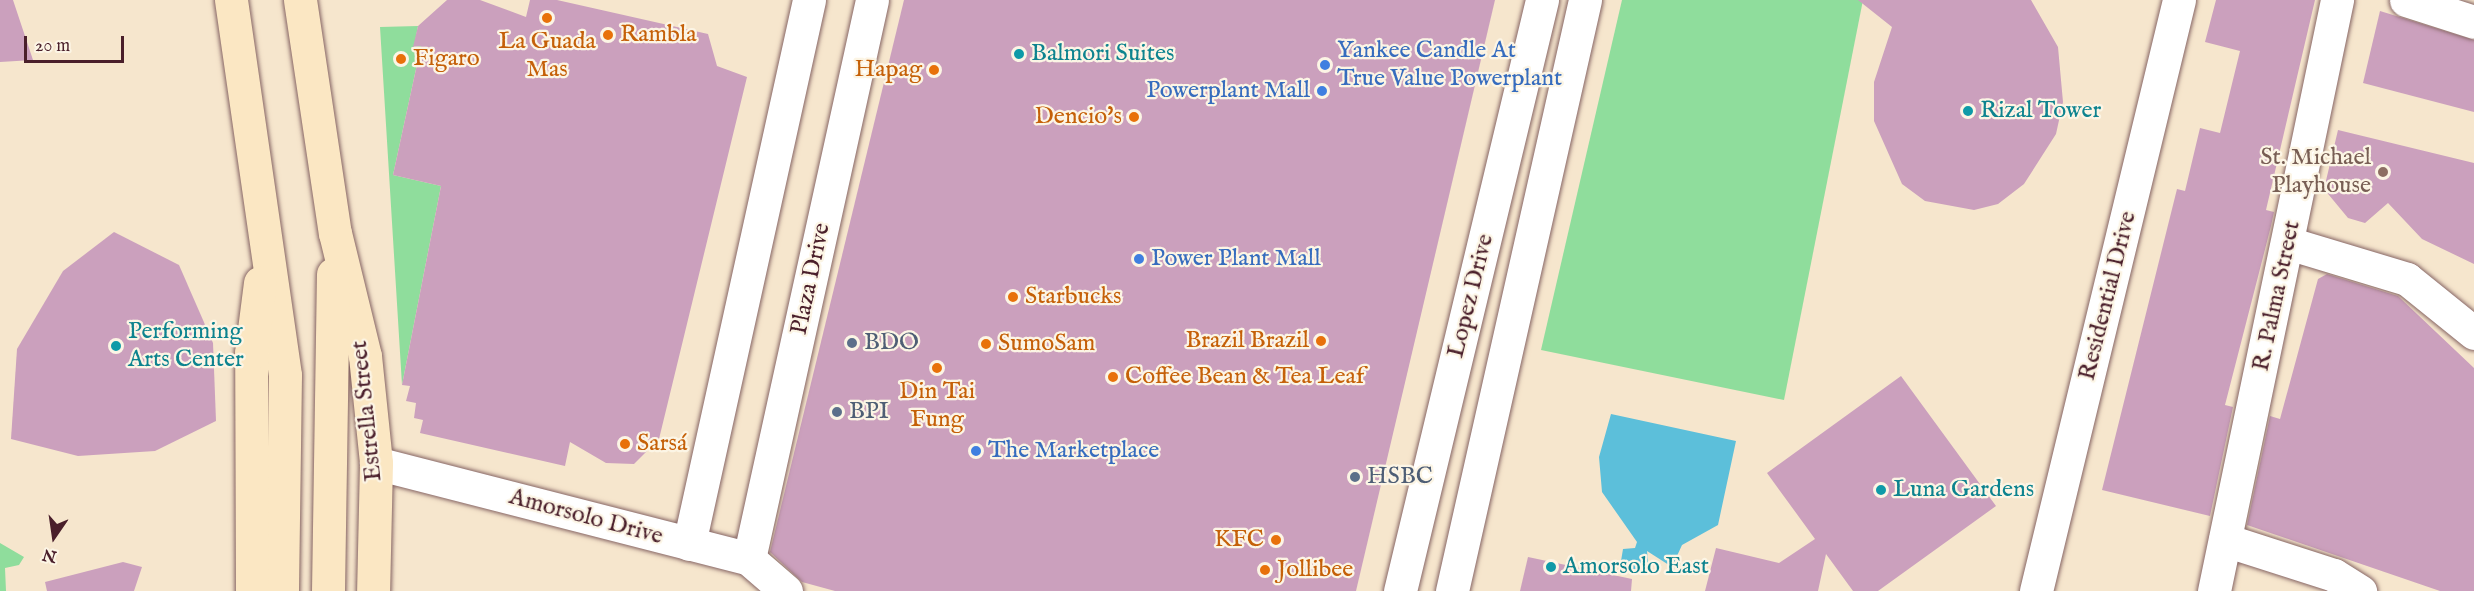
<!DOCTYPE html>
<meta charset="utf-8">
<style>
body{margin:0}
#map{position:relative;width:2474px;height:591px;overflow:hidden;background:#f6e6cd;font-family:"IM FELL English",serif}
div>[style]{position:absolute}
.green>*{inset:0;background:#8fdd9c}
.water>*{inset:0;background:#5cbfda}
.building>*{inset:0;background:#cba0bd}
.roads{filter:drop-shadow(0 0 2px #866564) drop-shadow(0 0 2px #866564)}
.minor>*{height:33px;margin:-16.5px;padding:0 16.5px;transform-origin:16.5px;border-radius:16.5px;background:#fff}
.secondary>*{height:33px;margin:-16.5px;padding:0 16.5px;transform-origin:16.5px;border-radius:16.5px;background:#fbe7c3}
.dots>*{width:16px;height:16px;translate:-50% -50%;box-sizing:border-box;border:3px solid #fcf5e5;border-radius:50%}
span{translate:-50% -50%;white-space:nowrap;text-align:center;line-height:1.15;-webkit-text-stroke:4.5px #fcf5e5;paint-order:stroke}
.food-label{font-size:24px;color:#c56008}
.left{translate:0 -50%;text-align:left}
.right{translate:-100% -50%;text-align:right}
.shop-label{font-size:24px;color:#366cbe}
.culture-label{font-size:24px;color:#0d838f}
.education-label{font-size:24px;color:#785e54}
.street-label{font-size:24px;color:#4a1f2b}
.service-label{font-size:24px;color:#4e5e75}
.north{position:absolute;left:24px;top:507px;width:60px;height:60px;-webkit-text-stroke:4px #fcf5e5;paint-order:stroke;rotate:193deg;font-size:16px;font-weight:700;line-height:24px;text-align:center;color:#4a1f2b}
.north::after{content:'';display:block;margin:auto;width:21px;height:27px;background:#4a1f2b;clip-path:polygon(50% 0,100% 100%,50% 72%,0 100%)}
.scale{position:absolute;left:24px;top:36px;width:100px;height:27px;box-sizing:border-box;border:3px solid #4a1f2b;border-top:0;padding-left:8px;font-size:18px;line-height:21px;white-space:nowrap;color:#4a1f2b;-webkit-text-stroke:4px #fcf5e5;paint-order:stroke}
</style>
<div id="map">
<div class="green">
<div style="clip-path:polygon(1622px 0,1863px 0,1784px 400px,1541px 350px)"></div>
<div style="clip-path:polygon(418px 26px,414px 47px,421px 46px,393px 175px,441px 186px,402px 385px,380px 27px)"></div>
<div style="clip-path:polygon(0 543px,24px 557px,19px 565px,5px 568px,6px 591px,0 591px)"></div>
</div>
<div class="water">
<div style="clip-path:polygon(1611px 414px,1736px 441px,1718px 525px,1682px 545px,1672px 567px,1647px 551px,1648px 562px,1641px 570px,1627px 568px,1621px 561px,1623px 549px,1635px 548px,1637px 542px,1602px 492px,1599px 457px)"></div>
</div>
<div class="building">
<div style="clip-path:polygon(0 0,13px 0,33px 60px,0 62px)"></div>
<div style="clip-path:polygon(447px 0,480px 0,526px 17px,530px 0,557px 0,708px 34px,717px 66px,747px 77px,659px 439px,634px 464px,606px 463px,570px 442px,565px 466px,420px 433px,423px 420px,414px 418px,416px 403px,406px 401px,410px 386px,402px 385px,441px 186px,393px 175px,421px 46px,413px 47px,418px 26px)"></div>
<div style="clip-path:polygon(904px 0,1495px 0,1356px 591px,835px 591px,802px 582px,770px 552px)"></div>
<div style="clip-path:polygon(1858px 0,2031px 0,2058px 47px,2063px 102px,2056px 134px,2024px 184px,1998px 204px,1974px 210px,1925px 201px,1902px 184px,1874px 121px,1874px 82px,1892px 27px)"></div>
<div style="clip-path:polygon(2216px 0,2315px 0,2266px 210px,2274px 212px,2271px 226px,2225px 405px,2233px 407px,2210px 516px,2102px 490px,2177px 189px,2185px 191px,2200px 128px,2220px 133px,2240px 51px,2205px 42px)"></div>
<div style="clip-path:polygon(2380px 11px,2474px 40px,2474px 112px,2363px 83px)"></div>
<div style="clip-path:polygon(2338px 130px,2474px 163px,2474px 264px,2422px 239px,2388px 203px,2365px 223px,2348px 218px,2324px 189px)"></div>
<div style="clip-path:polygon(114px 232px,179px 265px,213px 343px,216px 421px,155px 451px,78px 456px,11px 439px,17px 349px,63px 271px)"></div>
<div style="clip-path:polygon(2327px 274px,2398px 296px,2474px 368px,2474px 591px,2440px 591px,2247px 525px,2270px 416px,2280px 419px,2318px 279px)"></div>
<div style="clip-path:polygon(1901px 376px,1996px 506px,1878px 591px,1853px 591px,1826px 554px,1818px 591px,1705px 591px,1716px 548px,1779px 563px,1815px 539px,1767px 473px)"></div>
<div style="clip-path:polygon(1528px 557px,1632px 579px,1631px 591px,1520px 591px)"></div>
<div style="clip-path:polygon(123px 562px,142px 567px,134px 591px,47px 591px,45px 582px)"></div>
</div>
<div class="roads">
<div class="minor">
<div style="left:2406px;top:0;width:71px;rotate:17.9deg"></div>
<div style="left:2288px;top:243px;width:124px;rotate:16.8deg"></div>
<div style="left:2407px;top:279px;width:86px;rotate:38.9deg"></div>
<div style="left:376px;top:463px;width:385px;rotate:14.4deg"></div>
<div style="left:749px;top:559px;width:49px;rotate:40.9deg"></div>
<div style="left:2225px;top:540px;width:114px;rotate:17.8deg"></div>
<div style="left:2334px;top:575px;width:31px;rotate:32deg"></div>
<div style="left:689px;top:544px;width:557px;rotate:-77.56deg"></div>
<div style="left:749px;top:559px;width:572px;rotate:-77.59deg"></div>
<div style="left:1400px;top:591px;width:608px;rotate:-76.49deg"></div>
<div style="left:1452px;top:591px;width:606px;rotate:-77.32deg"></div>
<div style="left:2036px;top:591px;width:608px;rotate:-76.4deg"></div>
<div style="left:2214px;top:591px;width:604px;rotate:-78.24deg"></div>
</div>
<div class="secondary">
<div style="left:231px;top:0;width:379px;rotate:81.8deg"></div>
<div style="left:285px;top:375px;width:216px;rotate:90.8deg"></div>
<div style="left:300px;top:0;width:236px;rotate:81.5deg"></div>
<div style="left:335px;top:233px;width:127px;rotate:76.3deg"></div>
<div style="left:365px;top:356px;width:108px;rotate:84.1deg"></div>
<div style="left:376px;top:463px;width:128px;rotate:91.3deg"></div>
<div style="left:252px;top:591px;width:238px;rotate:-90.2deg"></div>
<div style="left:251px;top:353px;width:71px;rotate:-82.7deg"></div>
<div style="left:328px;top:591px;width:317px;rotate:-89.1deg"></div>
</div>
</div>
<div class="dots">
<div style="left:547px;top:18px;background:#e8710a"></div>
<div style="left:608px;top:35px;background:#e8710a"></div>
<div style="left:1019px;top:54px;background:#0f9aa8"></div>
<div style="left:401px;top:59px;background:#e8710a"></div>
<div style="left:1325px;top:65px;background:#3f7fe0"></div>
<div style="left:934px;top:70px;background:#e8710a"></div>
<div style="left:1322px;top:91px;background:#3f7fe0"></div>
<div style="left:1968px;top:111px;background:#0f9aa8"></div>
<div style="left:1134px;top:117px;background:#e8710a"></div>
<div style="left:2383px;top:172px;background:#8d6e63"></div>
<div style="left:1139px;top:259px;background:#3f7fe0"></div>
<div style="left:1013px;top:297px;background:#e8710a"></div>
<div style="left:1321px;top:341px;background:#e8710a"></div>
<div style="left:852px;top:343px;background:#5c6f8a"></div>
<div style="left:986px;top:344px;background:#e8710a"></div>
<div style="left:116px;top:346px;background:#0f9aa8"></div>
<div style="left:937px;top:368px;background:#e8710a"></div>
<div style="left:1113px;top:377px;background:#e8710a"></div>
<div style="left:837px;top:412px;background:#5c6f8a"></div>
<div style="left:625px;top:444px;background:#e8710a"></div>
<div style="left:976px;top:451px;background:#3f7fe0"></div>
<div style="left:1355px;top:477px;background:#5c6f8a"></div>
<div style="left:1881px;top:490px;background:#0f9aa8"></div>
<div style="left:1276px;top:540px;background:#e8710a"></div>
<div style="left:1551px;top:567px;background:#0f9aa8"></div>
<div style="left:1265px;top:570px;background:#e8710a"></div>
</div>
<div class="food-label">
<span class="left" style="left:620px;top:35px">Rambla</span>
<span style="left:547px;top:56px">La Guada<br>Mas</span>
<span class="left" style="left:413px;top:59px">Figaro</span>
<span class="right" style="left:922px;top:70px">Hapag</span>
<span class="right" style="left:1122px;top:117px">Dencio's</span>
<span class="left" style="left:1025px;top:297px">Starbucks</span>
<span class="right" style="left:1309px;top:341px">Brazil Brazil</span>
<span class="left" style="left:998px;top:344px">SumoSam</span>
<span class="left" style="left:1125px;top:377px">Coffee Bean &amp; Tea Leaf</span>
<span style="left:937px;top:406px">Din Tai<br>Fung</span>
<span class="left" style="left:637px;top:444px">Sarsá</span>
<span class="right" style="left:1264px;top:540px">KFC</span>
<span class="left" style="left:1277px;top:570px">Jollibee</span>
</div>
<div class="shop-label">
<span class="left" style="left:1337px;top:65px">Yankee Candle At<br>True Value Powerplant</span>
<span class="right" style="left:1310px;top:91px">Powerplant Mall</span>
<span class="left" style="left:1151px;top:259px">Power Plant Mall</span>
<span class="left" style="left:988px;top:451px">The Marketplace</span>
</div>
<div class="culture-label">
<span class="left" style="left:1031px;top:54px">Balmori Suites</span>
<span class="left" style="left:1980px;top:111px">Rizal Tower</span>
<span class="left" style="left:128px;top:346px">Performing<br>Arts Center</span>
<span class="left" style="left:1893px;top:490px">Luna Gardens</span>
<span class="left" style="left:1563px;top:567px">Amorsolo East</span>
</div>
<div class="education-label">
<span class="right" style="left:2371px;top:172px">St. Michael<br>Playhouse</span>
</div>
<div class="street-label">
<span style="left:811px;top:279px;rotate:-78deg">Plaza Drive</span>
<span style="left:1471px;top:296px;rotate:-76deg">Lopez Drive</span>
<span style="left:2108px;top:296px;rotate:-76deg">Residential Drive</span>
<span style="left:2277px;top:296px;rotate:-78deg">R. Palma Street</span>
<span style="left:367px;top:411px;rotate:-96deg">Estrella Street</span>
<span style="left:586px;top:517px;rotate:15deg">Amorsolo Drive</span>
</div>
<div class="service-label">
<span class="left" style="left:864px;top:343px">BDO</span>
<span class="left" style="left:849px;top:412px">BPI</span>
<span class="left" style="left:1367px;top:477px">HSBC</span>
</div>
<div class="north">N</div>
<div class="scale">20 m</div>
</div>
